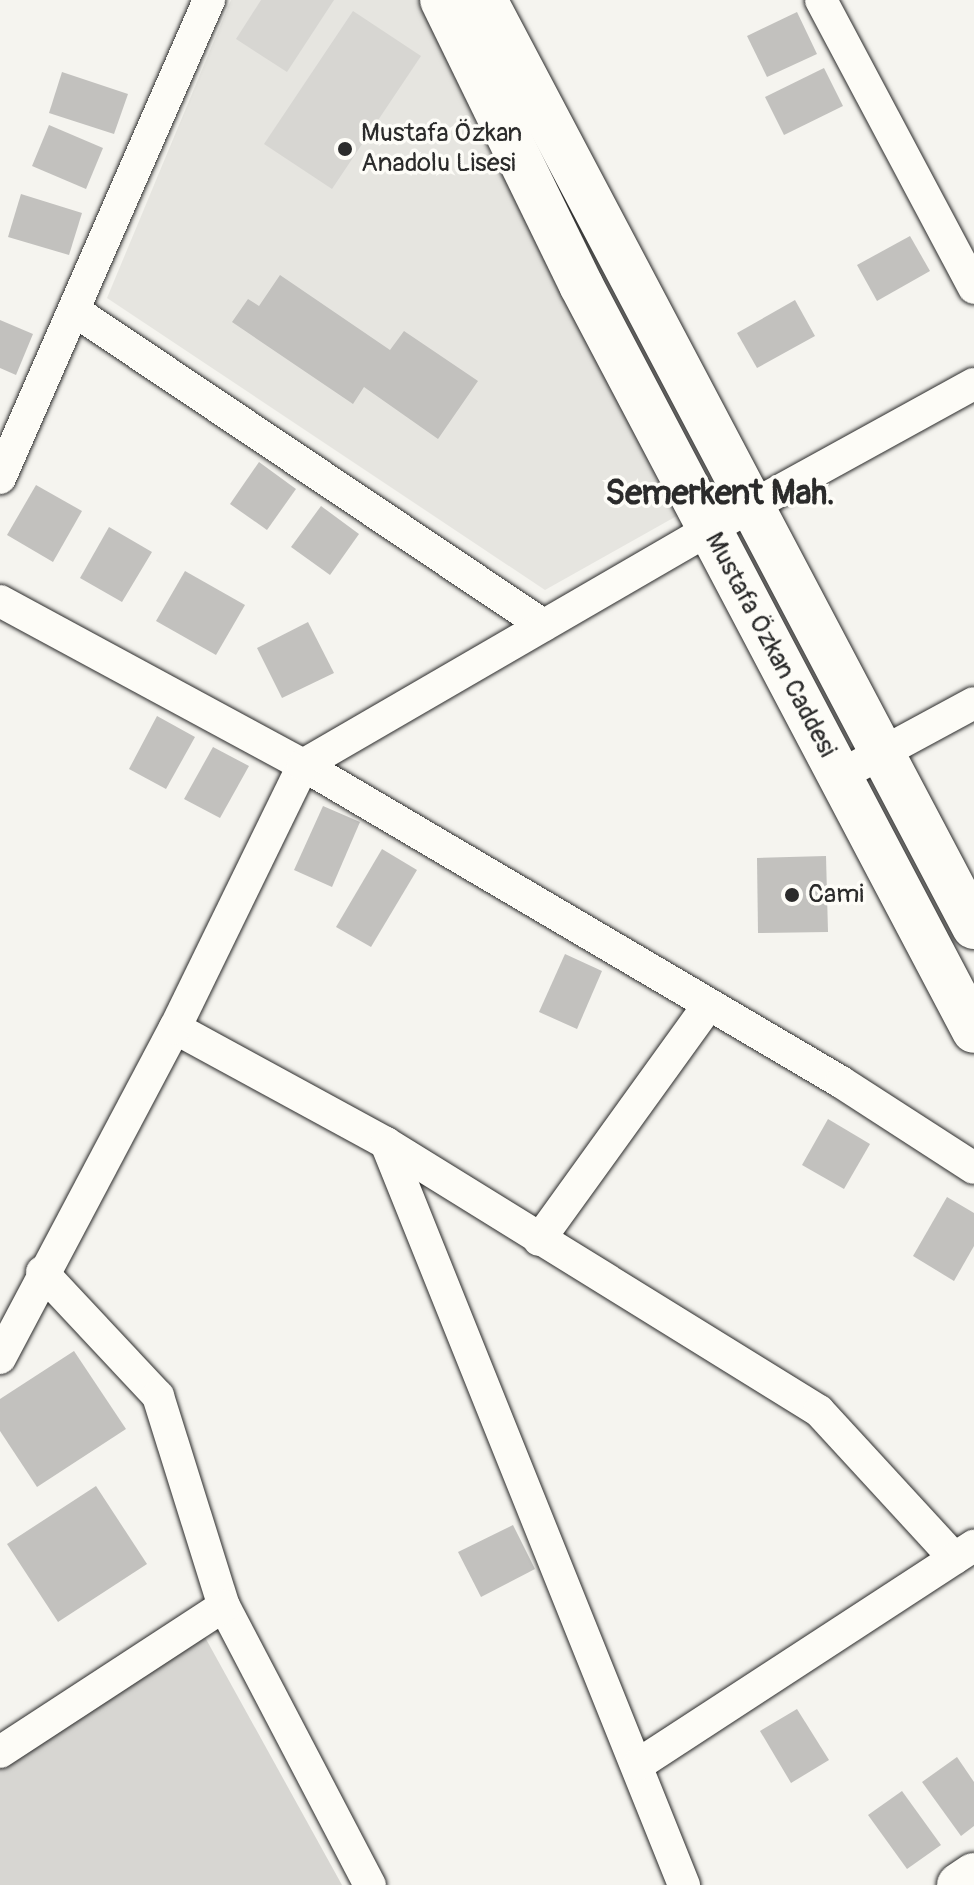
<!DOCTYPE html>
<meta charset="utf-8">
<style>
body{margin:0}
#map{position:relative;width:974px;height:1885px;overflow:hidden;background:#f5f4ef;font-family:Pangolin,sans-serif}
div>[style]{position:absolute}
.built>*{inset:0;background:#e6e5e0}
.green>*{inset:0;background:#d7d6d2}
.building>*{inset:0;background:#c2c1be}
.roads{filter:drop-shadow(0 0 2px #2b2b2b) drop-shadow(0 0 2px #2b2b2b)}
.street>*{height:32px;margin:-16px;padding:0 16px;transform-origin:16px;border-radius:16px;background:#fdfcf7}
.secondary>*{height:44px;margin:-22px;padding:0 22px;transform-origin:22px;border-radius:22px;background:#fdfcf7}
.dots>*{width:22px;height:22px;translate:-50% -50%;box-sizing:border-box;border:4px solid #fdfcf7;border-radius:50%}
span{translate:-50% -50%;white-space:nowrap;text-align:center;line-height:1.15;-webkit-text-stroke:7px #fdfcf7;paint-order:stroke}
.poi-label{font-size:26px;color:#2b2b2b}
.left{translate:0 -50%;text-align:left}
.street-label{font-size:26px;color:#2b2b2b}
.district-label{font-size:34px;color:#2b2b2b;font-weight:700}
</style>
<div id="map">
<div class="built">
<div style="clip-path:polygon(231px 0,443px 0,707px 499px,545px 590px,107px 298px)"></div>
</div>
<div class="green">
<div style="clip-path:polygon(261px 0,334px 0,287px 72px,236px 39px)"></div>
<div style="clip-path:polygon(353px 11px,421px 56px,332px 189px,264px 144px)"></div>
<div style="clip-path:polygon(201px 1630px,342px 1885px,0 1885px,0 1759px)"></div>
</div>
<div class="building">
<div style="clip-path:polygon(797px 12px,817px 54px,767px 77px,747px 36px)"></div>
<div style="clip-path:polygon(824px 68px,843px 106px,784px 135px,765px 97px)"></div>
<div style="clip-path:polygon(62px 72px,128px 94px,114px 134px,49px 113px)"></div>
<div style="clip-path:polygon(49px 125px,103px 148px,86px 189px,32px 166px)"></div>
<div style="clip-path:polygon(21px 194px,82px 213px,69px 255px,8px 237px)"></div>
<div style="clip-path:polygon(910px 236px,930px 271px,877px 301px,857px 265px)"></div>
<div style="clip-path:polygon(280px 275px,390px 350px,404px 331px,478px 381px,438px 439px,364px 387px,353px 404px,232px 322px,248px 299px,259px 306px)"></div>
<div style="clip-path:polygon(795px 300px,815px 336px,757px 368px,737px 333px)"></div>
<div style="clip-path:polygon(0 320px,33px 334px,16px 375px,0 368px)"></div>
<div style="clip-path:polygon(259px 462px,296px 489px,267px 530px,230px 504px)"></div>
<div style="clip-path:polygon(36px 485px,82px 511px,53px 562px,7px 535px)"></div>
<div style="clip-path:polygon(321px 506px,359px 534px,330px 575px,291px 547px)"></div>
<div style="clip-path:polygon(109px 527px,152px 552px,122px 602px,80px 578px)"></div>
<div style="clip-path:polygon(185px 571px,245px 605px,216px 655px,156px 621px)"></div>
<div style="clip-path:polygon(308px 622px,334px 673px,282px 698px,257px 648px)"></div>
<div style="clip-path:polygon(157px 716px,195px 737px,166px 789px,129px 769px)"></div>
<div style="clip-path:polygon(213px 747px,249px 766px,220px 818px,184px 799px)"></div>
<div style="clip-path:polygon(323px 806px,360px 822px,332px 887px,294px 870px)"></div>
<div style="clip-path:polygon(382px 849px,417px 870px,371px 947px,336px 927px)"></div>
<div style="clip-path:polygon(826px 856px,828px 932px,758px 933px,757px 858px)"></div>
<div style="clip-path:polygon(565px 954px,602px 971px,577px 1029px,539px 1012px)"></div>
<div style="clip-path:polygon(828px 1119px,870px 1144px,844px 1189px,802px 1165px)"></div>
<div style="clip-path:polygon(947px 1197px,974px 1213px,974px 1246px,954px 1281px,913px 1256px)"></div>
<div style="clip-path:polygon(74px 1351px,126px 1429px,37px 1487px,0 1431px,0 1399px)"></div>
<div style="clip-path:polygon(96px 1486px,147px 1564px,58px 1622px,7px 1544px)"></div>
<div style="clip-path:polygon(513px 1525px,535px 1569px,481px 1597px,458px 1552px)"></div>
<div style="clip-path:polygon(797px 1709px,829px 1760px,791px 1783px,760px 1731px)"></div>
<div style="clip-path:polygon(957px 1757px,974px 1782px,974px 1826px,961px 1836px,922px 1782px)"></div>
<div style="clip-path:polygon(902px 1791px,941px 1845px,907px 1869px,868px 1815px)"></div>
</div>
<div class="roads">
<div class="street">
<div style="left:821px;top:0;width:326px;rotate:62deg"></div>
<div style="left:75px;top:311px;width:564px;rotate:33.86deg"></div>
<div style="left:0;top:478px;width:522px;rotate:-66.38deg"></div>
<div style="left:0;top:601px;width:345px;rotate:28.4deg"></div>
<div style="left:303px;top:765px;width:624px;rotate:30.51deg"></div>
<div style="left:841px;top:1082px;width:158px;rotate:32.9deg"></div>
<div style="left:839px;top:776px;width:153px;rotate:-28.4deg"></div>
<div style="left:175px;top:1028px;width:240px;rotate:28.6deg"></div>
<div style="left:386px;top:1143px;width:800px;rotate:68.12deg"></div>
<div style="left:386px;top:1143px;width:509px;rotate:31.75deg"></div>
<div style="left:819px;top:1411px;width:200px;rotate:47.4deg"></div>
<div style="left:539px;top:1240px;width:289px;rotate:-54.2deg"></div>
<div style="left:42px;top:1272px;width:170px;rotate:46.9deg"></div>
<div style="left:158px;top:1396px;width:220px;rotate:72.6deg"></div>
<div style="left:224px;top:1606px;width:315px;rotate:62.4deg"></div>
<div style="left:0;top:1358px;width:374px;rotate:-62.1deg"></div>
<div style="left:175px;top:1028px;width:292px;rotate:-64deg"></div>
<div style="left:303px;top:765px;width:470px;rotate:-30.1deg"></div>
<div style="left:710px;top:529px;width:301px;rotate:-28.8deg"></div>
<div style="left:0;top:1752px;width:267px;rotate:-33.1deg"></div>
<div style="left:639px;top:1764px;width:400px;rotate:-33.1deg"></div>
</div>
<div class="secondary">
<div style="left:442px;top:0;width:317px;rotate:64deg"></div>
<div style="left:581px;top:285px;width:843px;rotate:62.22deg"></div>
<div style="left:485px;top:0;width:1048px;rotate:62.19deg"></div>
<div style="left:959px;top:1885px;width:18px;rotate:-34deg"></div>
</div>
</div>
<div class="dots">
<div style="left:345px;top:149px;background:#2b2b2b"></div>
<div style="left:792px;top:895px;background:#2b2b2b"></div>
</div>
<div class="poi-label">
<span class="left" style="left:361px;top:149px">Mustafa Özkan<br>Anadolu Lisesi</span>
<span class="left" style="left:808px;top:895px">Cami</span>
</div>
<div class="street-label">
<span style="left:770px;top:645px;rotate:62deg">Mustafa Özkan Caddesi</span>
</div>
<div class="district-label">
<span style="left:720px;top:494px">Semerkent Mah.</span>
</div>
</div>
